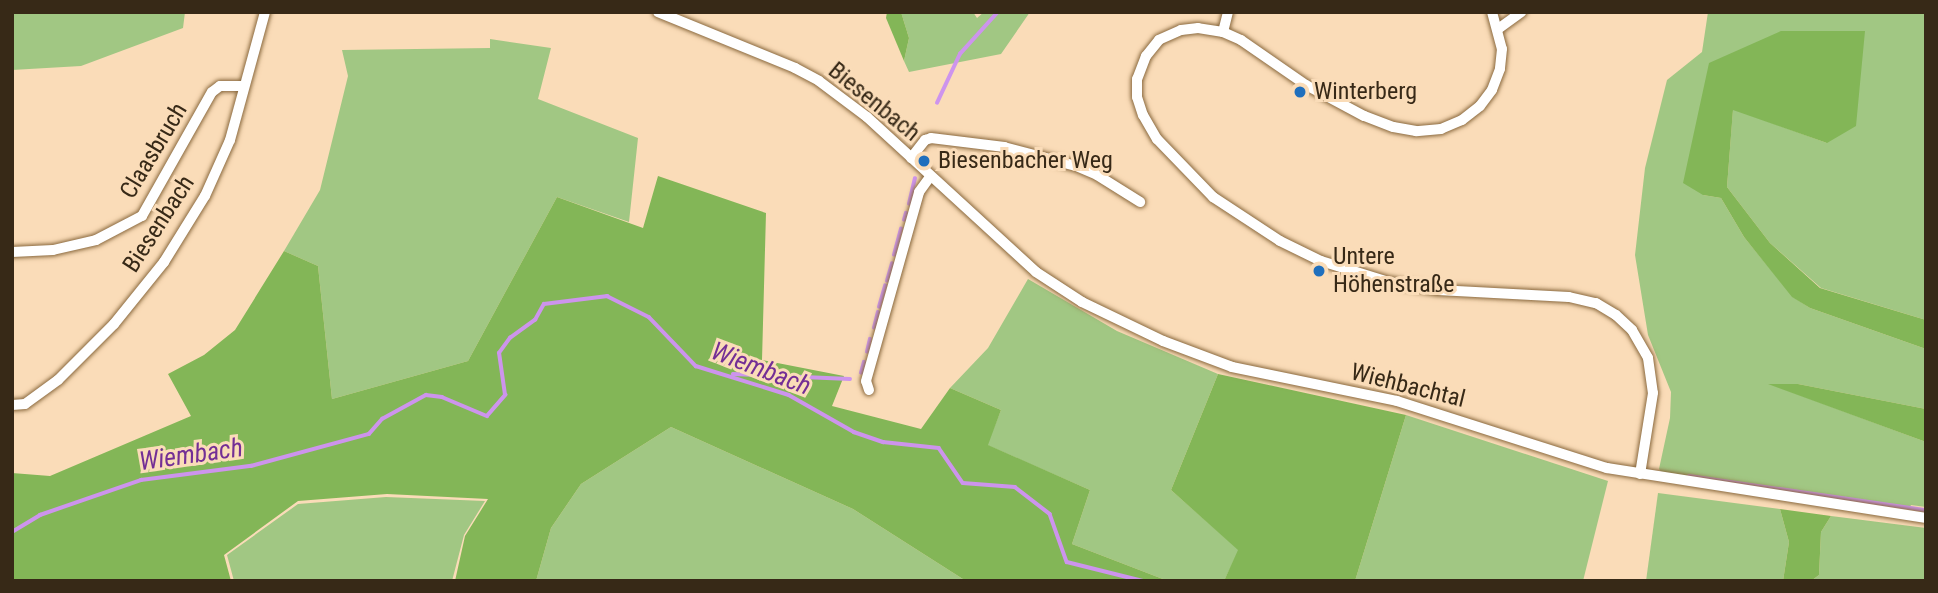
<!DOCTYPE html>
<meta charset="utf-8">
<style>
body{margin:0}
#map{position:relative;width:1938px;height:593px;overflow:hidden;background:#fadcb8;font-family:"Roboto Condensed",sans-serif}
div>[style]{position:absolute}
.green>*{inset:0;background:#a1c783}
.forest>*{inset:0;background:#83b657}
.stream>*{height:3.5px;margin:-1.75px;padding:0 1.75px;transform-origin:1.75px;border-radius:1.75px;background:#cd94ed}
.roads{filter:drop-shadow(0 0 2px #8a693e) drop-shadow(0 0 2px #8a693e)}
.minor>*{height:10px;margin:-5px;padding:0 5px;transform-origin:5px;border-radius:5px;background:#fff}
.dots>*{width:19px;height:19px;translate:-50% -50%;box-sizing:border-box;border:4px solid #fadcb8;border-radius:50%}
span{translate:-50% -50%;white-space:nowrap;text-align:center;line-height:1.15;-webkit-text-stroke:6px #fadcb8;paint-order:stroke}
.poi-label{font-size:24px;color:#372917}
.left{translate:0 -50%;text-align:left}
.street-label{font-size:24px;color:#372917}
.water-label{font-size:26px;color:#732e95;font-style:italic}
.frame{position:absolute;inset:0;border:14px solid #372917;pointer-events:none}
</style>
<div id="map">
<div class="green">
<div style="clip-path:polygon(12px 12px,185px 12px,183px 28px,81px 66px,12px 70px)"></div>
<div style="clip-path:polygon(901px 12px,973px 12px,977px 18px,984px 12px,1030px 12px,1001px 54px,909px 72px,904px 61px,909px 38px)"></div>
<div style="clip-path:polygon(1708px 12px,1926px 12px,1926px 320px,1821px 288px,1770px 243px,1727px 187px,1733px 109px,1827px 143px,1710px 63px,1703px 195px,1721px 198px,1744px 237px,1793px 297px,1810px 308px,1926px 349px,1926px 409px,1798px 384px,1770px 384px,1926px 442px,1926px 507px,1911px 505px,1909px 509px,1663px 474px,1659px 469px,1670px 418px,1671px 392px,1648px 335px,1635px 255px,1645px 168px,1667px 80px,1702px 52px)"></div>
<div style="clip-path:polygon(490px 39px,551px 48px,538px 99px,638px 138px,629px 222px,557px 197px,468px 361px,332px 399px,318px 266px,284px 251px,320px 190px,348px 76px,342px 50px,490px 48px)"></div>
<div style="clip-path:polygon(1028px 279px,1117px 331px,1218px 374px,1171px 490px,1239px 550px,1224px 581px,1168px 581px,1072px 544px,1090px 490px,987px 445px,1001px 410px,950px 388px,988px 348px)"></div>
<div style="clip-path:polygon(1406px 415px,1608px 481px,1583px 581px,1355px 581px)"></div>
<div style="clip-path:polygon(671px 427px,853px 509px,966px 581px,536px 581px,551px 528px,581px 484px)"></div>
<div style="clip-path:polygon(1658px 493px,1780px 509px,1789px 542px,1783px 581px,1646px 581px)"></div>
<div style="clip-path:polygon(386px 497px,485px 501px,464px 535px,452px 581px,234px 581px,227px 555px,298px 504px)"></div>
<div style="clip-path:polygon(1831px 516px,1926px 528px,1926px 581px,1811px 581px,1819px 575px,1821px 532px)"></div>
</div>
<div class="forest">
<div style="clip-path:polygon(887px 12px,901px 12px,909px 38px,904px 61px,886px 18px)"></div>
<div style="clip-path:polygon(1781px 31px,1865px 31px,1856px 126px,1827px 143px,1733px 110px,1727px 187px,1770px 243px,1820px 288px,1926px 320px,1926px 349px,1810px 308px,1792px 297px,1744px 237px,1721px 198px,1703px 195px,1683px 183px,1709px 63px)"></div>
<div style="clip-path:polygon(658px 176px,766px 213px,762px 360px,844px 376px,832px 406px,921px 429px,950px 388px,1001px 410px,988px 445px,1090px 490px,1072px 544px,1168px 581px,966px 581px,853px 509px,671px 427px,581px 484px,551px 528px,536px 581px,455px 581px,465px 536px,488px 499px,387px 494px,298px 501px,224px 555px,231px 581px,12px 581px,12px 473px,50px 476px,191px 416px,168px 374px,204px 355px,235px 330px,284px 251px,318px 266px,332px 399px,468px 361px,557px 197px,643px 228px)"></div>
<div style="clip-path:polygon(1218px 374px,1406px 415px,1355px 581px,1224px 581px,1238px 550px,1171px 490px)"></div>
<div style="clip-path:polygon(1768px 384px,1798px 384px,1926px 409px,1926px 442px)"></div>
<div style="clip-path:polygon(1780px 509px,1831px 516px,1821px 532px,1819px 575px,1811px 581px,1783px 581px,1789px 542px)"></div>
</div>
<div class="stream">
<div style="left:937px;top:103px;width:54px;rotate:-64.9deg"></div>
<div style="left:960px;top:54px;width:57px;rotate:-47.9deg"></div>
<div style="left:909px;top:204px;width:26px;rotate:-77deg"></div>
<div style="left:904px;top:220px;width:7px;rotate:-74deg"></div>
<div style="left:894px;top:255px;width:27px;rotate:-75deg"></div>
<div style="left:887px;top:281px;width:18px;rotate:-74deg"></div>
<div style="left:879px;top:307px;width:22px;rotate:-74deg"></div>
<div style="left:874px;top:328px;width:16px;rotate:-76deg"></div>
<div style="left:867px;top:352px;width:13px;rotate:-77deg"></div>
<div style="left:861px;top:373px;width:11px;rotate:-75deg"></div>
<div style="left:733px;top:374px;width:117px;rotate:2.4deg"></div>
<div style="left:1689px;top:476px;width:239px;rotate:8.2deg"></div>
<div style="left:12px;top:532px;width:33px;rotate:-31deg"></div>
<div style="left:40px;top:515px;width:107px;rotate:-19.1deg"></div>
<div style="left:141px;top:480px;width:111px;rotate:-7.3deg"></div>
<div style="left:251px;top:466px;width:122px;rotate:-15.2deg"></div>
<div style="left:369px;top:434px;width:20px;rotate:-49deg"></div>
<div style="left:382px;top:419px;width:50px;rotate:-28.6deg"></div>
<div style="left:426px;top:395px;width:16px;rotate:7deg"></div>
<div style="left:442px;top:397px;width:49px;rotate:22.9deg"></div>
<div style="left:487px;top:416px;width:28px;rotate:-49deg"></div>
<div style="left:505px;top:395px;width:42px;rotate:-98.1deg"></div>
<div style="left:499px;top:353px;width:19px;rotate:-54deg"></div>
<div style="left:510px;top:338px;width:31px;rotate:-36deg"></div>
<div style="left:535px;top:320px;width:18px;rotate:-61deg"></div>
<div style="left:544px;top:304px;width:64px;rotate:-7.2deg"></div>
<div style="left:607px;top:296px;width:47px;rotate:26.6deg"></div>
<div style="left:649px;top:317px;width:68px;rotate:46.2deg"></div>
<div style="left:696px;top:366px;width:97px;rotate:17.3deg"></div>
<div style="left:789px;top:395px;width:75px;rotate:29.6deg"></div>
<div style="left:854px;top:432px;width:31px;rotate:19deg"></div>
<div style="left:883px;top:442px;width:56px;rotate:6.1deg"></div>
<div style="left:939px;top:448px;width:42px;rotate:55.6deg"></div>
<div style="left:963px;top:483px;width:52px;rotate:4.4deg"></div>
<div style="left:1015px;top:487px;width:44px;rotate:37.6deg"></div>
<div style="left:1050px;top:514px;width:51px;rotate:70.5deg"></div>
<div style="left:1067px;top:562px;width:78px;rotate:14deg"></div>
</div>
<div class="roads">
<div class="minor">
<div style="left:658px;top:12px;width:148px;rotate:22.2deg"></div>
<div style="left:795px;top:68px;width:27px;rotate:28deg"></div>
<div style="left:819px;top:81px;width:60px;rotate:36.9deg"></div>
<div style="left:867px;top:117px;width:229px;rotate:42.5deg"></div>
<div style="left:1036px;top:272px;width:55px;rotate:33.1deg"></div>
<div style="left:1082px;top:302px;width:90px;rotate:25.7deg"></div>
<div style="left:1163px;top:341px;width:74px;rotate:20.6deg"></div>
<div style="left:1232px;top:367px;width:168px;rotate:11.6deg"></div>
<div style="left:1397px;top:401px;width:220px;rotate:17.7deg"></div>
<div style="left:1607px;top:468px;width:323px;rotate:8.9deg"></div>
<div style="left:1492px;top:12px;width:38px;rotate:75deg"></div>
<div style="left:1502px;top:49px;width:20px;rotate:96deg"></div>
<div style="left:1500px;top:69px;width:22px;rotate:111deg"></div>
<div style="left:1492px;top:90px;width:20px;rotate:127deg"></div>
<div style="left:1480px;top:106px;width:23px;rotate:142deg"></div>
<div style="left:1462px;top:120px;width:23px;rotate:157deg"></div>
<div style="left:1441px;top:129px;width:25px;rotate:175deg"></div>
<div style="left:1416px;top:131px;width:23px;rotate:-170deg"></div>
<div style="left:1393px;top:127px;width:31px;rotate:-159deg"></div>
<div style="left:1364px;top:116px;width:66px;rotate:-151.9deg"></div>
<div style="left:1306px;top:85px;width:79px;rotate:-145.3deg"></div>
<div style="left:1241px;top:40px;width:20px;rotate:-156deg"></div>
<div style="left:1223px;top:32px;width:25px;rotate:-171deg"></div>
<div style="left:1198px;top:28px;width:17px;rotate:173deg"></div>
<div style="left:1181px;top:30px;width:24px;rotate:156deg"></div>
<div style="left:1159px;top:40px;width:21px;rotate:129deg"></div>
<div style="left:1146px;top:56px;width:25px;rotate:111deg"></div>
<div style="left:1137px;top:79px;width:18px;rotate:90deg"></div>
<div style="left:1137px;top:97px;width:19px;rotate:72deg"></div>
<div style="left:1143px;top:115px;width:28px;rotate:60deg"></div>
<div style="left:1157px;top:139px;width:81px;rotate:46deg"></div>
<div style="left:1213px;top:197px;width:80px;rotate:33.3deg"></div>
<div style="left:1280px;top:241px;width:46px;rotate:26deg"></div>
<div style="left:1321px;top:261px;width:71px;rotate:17.2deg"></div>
<div style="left:1389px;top:282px;width:50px;rotate:9.3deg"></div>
<div style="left:1438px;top:290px;width:131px;rotate:3.1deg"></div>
<div style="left:1569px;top:297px;width:28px;rotate:13deg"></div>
<div style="left:1596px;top:303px;width:23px;rotate:31deg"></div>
<div style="left:1616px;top:315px;width:22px;rotate:43deg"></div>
<div style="left:1632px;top:330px;width:32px;rotate:60deg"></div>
<div style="left:1648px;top:358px;width:35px;rotate:82deg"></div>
<div style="left:1653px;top:393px;width:82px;rotate:99.1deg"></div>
<div style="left:1498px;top:29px;width:29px;rotate:-36deg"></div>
<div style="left:1223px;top:32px;width:21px;rotate:-76deg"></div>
<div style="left:911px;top:158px;width:23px;rotate:-52deg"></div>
<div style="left:925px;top:140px;width:6px;rotate:-18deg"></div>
<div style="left:931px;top:138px;width:74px;rotate:7deg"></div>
<div style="left:1004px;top:147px;width:74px;rotate:14.8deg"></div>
<div style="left:1076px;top:166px;width:23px;rotate:23deg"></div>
<div style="left:1097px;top:175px;width:51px;rotate:32.1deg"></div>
<div style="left:12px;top:252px;width:41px;rotate:-2.8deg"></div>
<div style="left:53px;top:250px;width:44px;rotate:-13.1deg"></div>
<div style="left:96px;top:240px;width:52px;rotate:-27.6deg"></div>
<div style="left:142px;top:216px;width:142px;rotate:-60.6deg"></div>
<div style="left:212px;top:92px;width:10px;rotate:-37deg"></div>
<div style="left:220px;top:86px;width:23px"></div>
<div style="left:869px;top:390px;width:9px;rotate:-108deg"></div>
<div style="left:866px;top:381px;width:196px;rotate:-74.3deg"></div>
<div style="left:919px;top:192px;width:19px;rotate:-54deg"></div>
<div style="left:12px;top:405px;width:13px;rotate:-4deg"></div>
<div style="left:25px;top:404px;width:41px;rotate:-36deg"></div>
<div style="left:58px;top:380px;width:79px;rotate:-45deg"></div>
<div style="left:114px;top:324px;width:80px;rotate:-51.1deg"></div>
<div style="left:164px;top:262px;width:78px;rotate:-58.2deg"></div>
<div style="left:205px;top:196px;width:61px;rotate:-65.9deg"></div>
<div style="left:230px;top:140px;width:133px;rotate:-74.7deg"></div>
</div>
</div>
<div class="dots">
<div style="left:1300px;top:92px;background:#1f6fbd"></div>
<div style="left:924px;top:161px;background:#1f6fbd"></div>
<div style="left:1319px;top:271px;background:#1f6fbd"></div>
</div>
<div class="poi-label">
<span class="left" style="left:1314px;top:92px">Winterberg</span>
<span class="left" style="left:938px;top:161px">Biesenbacher Weg</span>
<span class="left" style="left:1333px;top:271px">Untere<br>Höhenstraße</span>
</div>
<div class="street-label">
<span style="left:874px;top:102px;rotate:39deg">Biesenbach</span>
<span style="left:154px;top:151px;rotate:-59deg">Claasbruch</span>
<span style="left:159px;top:224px;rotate:-57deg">Biesenbach</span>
<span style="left:1408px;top:386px;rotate:14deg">Wiehbachtal</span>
</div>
<div class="water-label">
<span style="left:761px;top:369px;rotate:21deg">Wiembach</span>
<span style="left:191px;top:455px;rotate:-8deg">Wiembach</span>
</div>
<div class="frame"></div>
</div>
